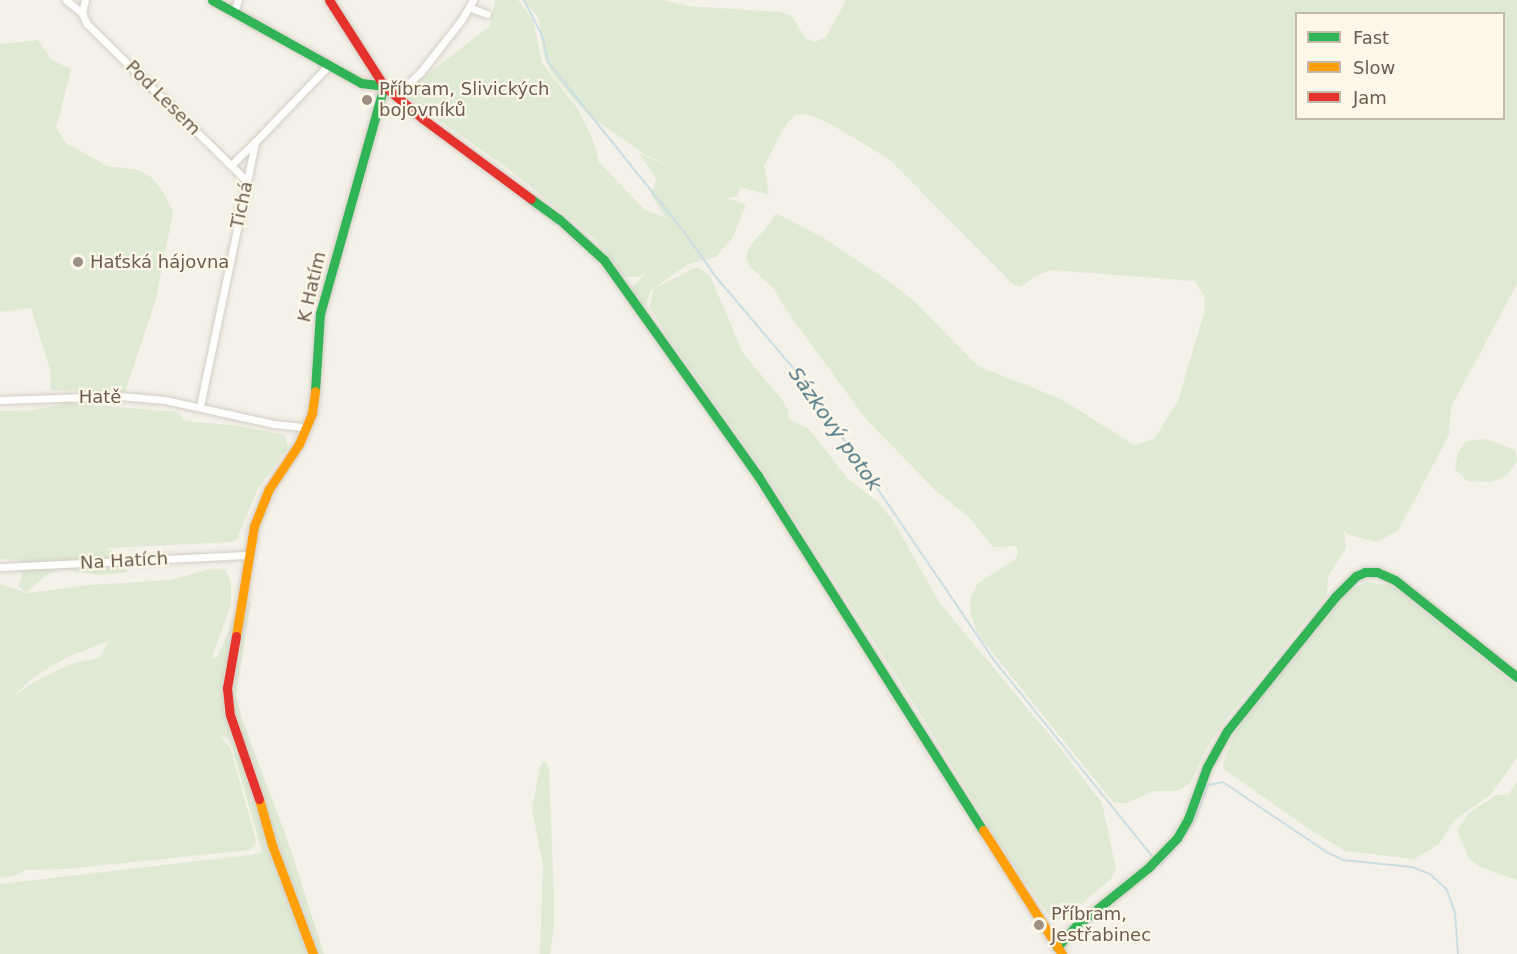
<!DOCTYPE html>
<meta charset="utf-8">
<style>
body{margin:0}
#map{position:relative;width:1517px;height:954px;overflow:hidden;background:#f4f1e8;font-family:"DejaVu Sans",sans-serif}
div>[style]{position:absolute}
.green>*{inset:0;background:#dfead4}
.stream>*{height:2px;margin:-1px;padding:0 1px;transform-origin:1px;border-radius:1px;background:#cbdee2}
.roads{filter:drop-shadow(0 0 2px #d3cec6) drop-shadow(0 0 2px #d3cec6)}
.street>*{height:7px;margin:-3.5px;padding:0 3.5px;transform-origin:3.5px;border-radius:3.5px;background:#fdfdfc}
.fast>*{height:9px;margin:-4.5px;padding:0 4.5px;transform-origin:4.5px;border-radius:4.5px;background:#30b455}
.slow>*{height:9px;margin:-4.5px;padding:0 4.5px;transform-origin:4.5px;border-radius:4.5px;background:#ff9f0a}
.jam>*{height:9px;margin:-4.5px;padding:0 4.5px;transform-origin:4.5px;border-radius:4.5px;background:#e5322d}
.dots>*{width:16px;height:16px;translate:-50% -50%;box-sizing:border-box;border:3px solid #fcf7e8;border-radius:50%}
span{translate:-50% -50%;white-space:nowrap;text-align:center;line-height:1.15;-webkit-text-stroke:4.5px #fcf7e8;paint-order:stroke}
.poi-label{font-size:18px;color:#6e5c4c}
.left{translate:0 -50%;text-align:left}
.street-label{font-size:18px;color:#6e5c4c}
.water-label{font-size:20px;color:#4c7685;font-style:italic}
.legend{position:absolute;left:1295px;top:12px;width:210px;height:108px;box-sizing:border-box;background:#fcf7e8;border:2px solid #c3b9aa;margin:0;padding:8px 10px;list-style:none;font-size:18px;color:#6e5c4c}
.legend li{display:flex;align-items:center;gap:12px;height:30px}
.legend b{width:30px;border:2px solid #c3b9aa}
</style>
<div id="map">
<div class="green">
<div style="clip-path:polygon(evenodd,495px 0,518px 0,533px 20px,542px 63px,578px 109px,593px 140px,599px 162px,645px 210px,666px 218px,651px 195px,656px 179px,639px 153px,678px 170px,644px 154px,586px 113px,553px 75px,544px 57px,538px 17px,523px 0,663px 0,688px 6px,780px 12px,791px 15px,806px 39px,815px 42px,826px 37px,846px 0,1517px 0,1517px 284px,1451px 407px,1449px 435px,1398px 531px,1376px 542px,1347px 534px,1344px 530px,1346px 548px,1328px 576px,1327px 595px,1227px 718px,1208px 745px,1190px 784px,1176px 791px,1154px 791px,1126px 803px,1114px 803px,978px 635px,971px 615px,970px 598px,978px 583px,1016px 559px,1018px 552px,1016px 546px,993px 547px,969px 517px,936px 491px,866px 419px,791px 317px,773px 288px,749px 266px,746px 257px,749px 247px,772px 221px,776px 213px,822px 237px,887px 280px,915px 302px,978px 366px,1061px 399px,1134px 445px,1154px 439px,1178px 401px,1204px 313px,1205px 297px,1195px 281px,1051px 270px,1035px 276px,1021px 287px,1014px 285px,889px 159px,829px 123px,807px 114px,795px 115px,786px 124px,764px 166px,769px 195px,740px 187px,737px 197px,726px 198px,746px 204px,733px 237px,716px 257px,688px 264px,650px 291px,646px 308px,630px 290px,647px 271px,638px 277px,624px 277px,594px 238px,562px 212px,510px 170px,402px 94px,490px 26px,495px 0,1296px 14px,1504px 14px,1504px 118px,1296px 118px,1296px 14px)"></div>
<div style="clip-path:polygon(38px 40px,52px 60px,71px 69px,56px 128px,66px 143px,107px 166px,138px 170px,151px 177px,162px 190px,173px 212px,156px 299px,125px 392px,50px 390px,51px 373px,31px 308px,0 312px,0 44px)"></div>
<div style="clip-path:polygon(697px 267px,710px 276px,743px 353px,783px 401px,788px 410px,789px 419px,809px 429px,848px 479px,878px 502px,894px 522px,939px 602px,1056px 743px,1102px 803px,1116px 869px,1111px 879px,1067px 916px,1057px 919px,1049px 915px,1008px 858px,910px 697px,765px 474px,669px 339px,650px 307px,653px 289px)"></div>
<div style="clip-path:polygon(68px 403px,178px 412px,184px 421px,240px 426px,285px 435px,288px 448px,258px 488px,237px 539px,232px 542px,106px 548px,111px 550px,128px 572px,100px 575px,60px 569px,45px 576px,26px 593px,18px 586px,22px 576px,20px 560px,0 559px,0 411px,33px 410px)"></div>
<div style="clip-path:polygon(1485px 439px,1515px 450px,1517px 460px,1507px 475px,1492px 482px,1467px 481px,1455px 469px,1458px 452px,1466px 441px)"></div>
<div style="clip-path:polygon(evenodd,219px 569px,225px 570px,231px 581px,231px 604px,212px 657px,216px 658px,221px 649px,240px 603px,251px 602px,236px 695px,242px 719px,290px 847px,324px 954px,0 954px,0 884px,250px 855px,262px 852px,230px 740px,219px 735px,230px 747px,256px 840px,254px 846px,249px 850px,67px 869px,26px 870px,17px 875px,0 878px,0 584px,27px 593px,90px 585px,170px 580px,206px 570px,219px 569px,109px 641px,99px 658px,73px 663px,36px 681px,11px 698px,35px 676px,68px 657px,109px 641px)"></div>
<div style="clip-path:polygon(1366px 582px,1392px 586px,1517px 686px,1517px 758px,1491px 794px,1454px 821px,1439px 844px,1414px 859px,1345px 851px,1309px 829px,1224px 769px,1223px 764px,1233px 736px,1251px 709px,1348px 592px)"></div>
<div style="clip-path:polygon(543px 762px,547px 763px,549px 771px,554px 895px,554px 927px,550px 954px,540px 954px,543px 864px,532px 809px,540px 767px)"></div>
<div style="clip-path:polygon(1517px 782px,1517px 880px,1480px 867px,1469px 859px,1457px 831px,1468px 814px,1496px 795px,1508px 795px)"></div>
</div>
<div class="stream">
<div style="left:524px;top:0;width:39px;rotate:63deg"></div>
<div style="left:542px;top:35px;width:28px;rotate:77deg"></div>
<div style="left:548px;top:62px;width:218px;rotate:51.3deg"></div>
<div style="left:684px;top:232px;width:55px;rotate:54.6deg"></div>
<div style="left:716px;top:277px;width:138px;rotate:49.7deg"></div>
<div style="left:805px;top:382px;width:335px;rotate:55.8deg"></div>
<div style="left:993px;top:659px;width:255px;rotate:51.1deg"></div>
<div style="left:1161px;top:865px;width:53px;rotate:-51.8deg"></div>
<div style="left:1194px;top:823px;width:40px;rotate:-69.8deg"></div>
<div style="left:1208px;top:785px;width:15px;rotate:-11deg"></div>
<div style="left:1223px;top:782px;width:127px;rotate:34.1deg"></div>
<div style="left:1328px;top:853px;width:17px;rotate:25deg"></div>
<div style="left:1343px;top:860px;width:69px;rotate:5.8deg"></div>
<div style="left:1412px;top:867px;width:19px;rotate:21deg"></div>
<div style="left:1430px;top:874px;width:23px;rotate:43deg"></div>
<div style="left:1447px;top:890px;width:24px;rotate:71deg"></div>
<div style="left:1455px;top:913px;width:41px;rotate:85.8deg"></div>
</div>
<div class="roads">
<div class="street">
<div style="left:66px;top:0;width:21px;rotate:39deg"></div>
<div style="left:82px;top:13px;width:12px;rotate:66deg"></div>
<div style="left:87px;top:24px;width:224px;rotate:44.5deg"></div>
<div style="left:471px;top:8px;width:17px;rotate:21deg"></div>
<div style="left:234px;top:12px;width:13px;rotate:-72deg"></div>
<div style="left:82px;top:13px;width:13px;rotate:-77deg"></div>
<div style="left:395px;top:96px;width:34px;rotate:-43deg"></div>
<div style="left:420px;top:73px;width:68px;rotate:-52.1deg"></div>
<div style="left:462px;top:19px;width:22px;rotate:-60deg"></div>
<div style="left:231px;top:165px;width:33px;rotate:-44deg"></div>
<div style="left:0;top:400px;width:120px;rotate:-1.9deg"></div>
<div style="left:120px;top:396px;width:45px;rotate:5.1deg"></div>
<div style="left:165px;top:400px;width:112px;rotate:12.4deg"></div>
<div style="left:274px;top:424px;width:31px;rotate:6deg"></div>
<div style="left:200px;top:406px;width:270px;rotate:-78.2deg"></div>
<div style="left:255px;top:142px;width:105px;rotate:-46.2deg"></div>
<div style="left:0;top:567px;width:248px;rotate:-2.8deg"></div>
</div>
<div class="fast">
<div style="left:212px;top:0;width:171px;rotate:29.1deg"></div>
<div style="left:361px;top:83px;width:23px;rotate:7deg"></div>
<div style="left:384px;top:86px;width:236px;rotate:105.7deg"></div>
<div style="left:320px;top:313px;width:78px;rotate:93.7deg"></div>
<div style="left:531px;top:199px;width:34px;rotate:36deg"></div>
<div style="left:559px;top:219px;width:61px;rotate:42.3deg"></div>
<div style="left:604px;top:260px;width:265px;rotate:54.5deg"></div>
<div style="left:758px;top:476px;width:419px;rotate:57.6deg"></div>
<div style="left:1057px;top:947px;width:28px;rotate:-48deg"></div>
<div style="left:1076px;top:926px;width:92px;rotate:-38.9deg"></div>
<div style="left:1148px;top:868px;width:42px;rotate:-46deg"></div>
<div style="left:1177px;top:838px;width:22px;rotate:-60deg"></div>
<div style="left:1188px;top:819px;width:55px;rotate:-69.9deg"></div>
<div style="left:1207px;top:767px;width:41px;rotate:-60.9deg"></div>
<div style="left:1227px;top:731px;width:172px;rotate:-51.1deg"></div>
<div style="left:1335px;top:597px;width:30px;rotate:-45deg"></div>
<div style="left:1356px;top:576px;width:10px;rotate:-24deg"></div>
<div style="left:1365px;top:572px;width:12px"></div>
<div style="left:1377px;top:572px;width:20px;rotate:24deg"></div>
<div style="left:1395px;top:580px;width:156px;rotate:38.5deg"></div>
</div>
<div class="slow">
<div style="left:236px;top:636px;width:111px;rotate:-80.7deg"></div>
<div style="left:254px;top:526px;width:40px;rotate:-68deg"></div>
<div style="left:269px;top:489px;width:54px;rotate:-56.3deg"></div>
<div style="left:299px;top:444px;width:34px;rotate:-67deg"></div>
<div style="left:312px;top:413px;width:22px;rotate:-82deg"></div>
<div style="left:259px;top:799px;width:48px;rotate:74.2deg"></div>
<div style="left:272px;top:845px;width:116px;rotate:69.4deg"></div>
<div style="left:983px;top:830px;width:147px;rotate:57.5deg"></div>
</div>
<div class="jam">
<div style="left:329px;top:0;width:102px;rotate:57.4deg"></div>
<div style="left:384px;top:86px;width:51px;rotate:40.2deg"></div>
<div style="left:423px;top:119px;width:134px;rotate:36.5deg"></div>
<div style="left:236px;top:636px;width:53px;rotate:99.8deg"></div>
<div style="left:227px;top:688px;width:27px;rotate:84deg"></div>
<div style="left:230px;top:715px;width:89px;rotate:71deg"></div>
</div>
</div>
<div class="dots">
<div style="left:367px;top:100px;background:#9d9083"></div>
<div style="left:78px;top:262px;background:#9d9083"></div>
<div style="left:1039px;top:925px;background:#9d9083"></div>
</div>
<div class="poi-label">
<span class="left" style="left:379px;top:100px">Příbram, Slivických<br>bojovníků</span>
<span class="left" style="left:90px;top:262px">Haťská hájovna</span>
<span class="left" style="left:1051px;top:925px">Příbram,<br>Jestřabinec</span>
</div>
<div class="street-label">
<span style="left:163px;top:98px;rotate:45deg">Pod Lesem</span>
<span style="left:242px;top:205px;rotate:-78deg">Tichá</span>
<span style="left:312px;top:287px;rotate:-77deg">K Hatím</span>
<span style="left:100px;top:397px">Hatě</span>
<span style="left:124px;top:561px;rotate:-3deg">Na Hatích</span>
</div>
<div class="water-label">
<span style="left:835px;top:429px;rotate:55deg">Sázkový potok</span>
</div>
<ul class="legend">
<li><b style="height:8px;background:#30b455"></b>Fast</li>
<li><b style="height:8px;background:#ff9f0a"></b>Slow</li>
<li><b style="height:8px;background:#e5322d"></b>Jam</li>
</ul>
</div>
